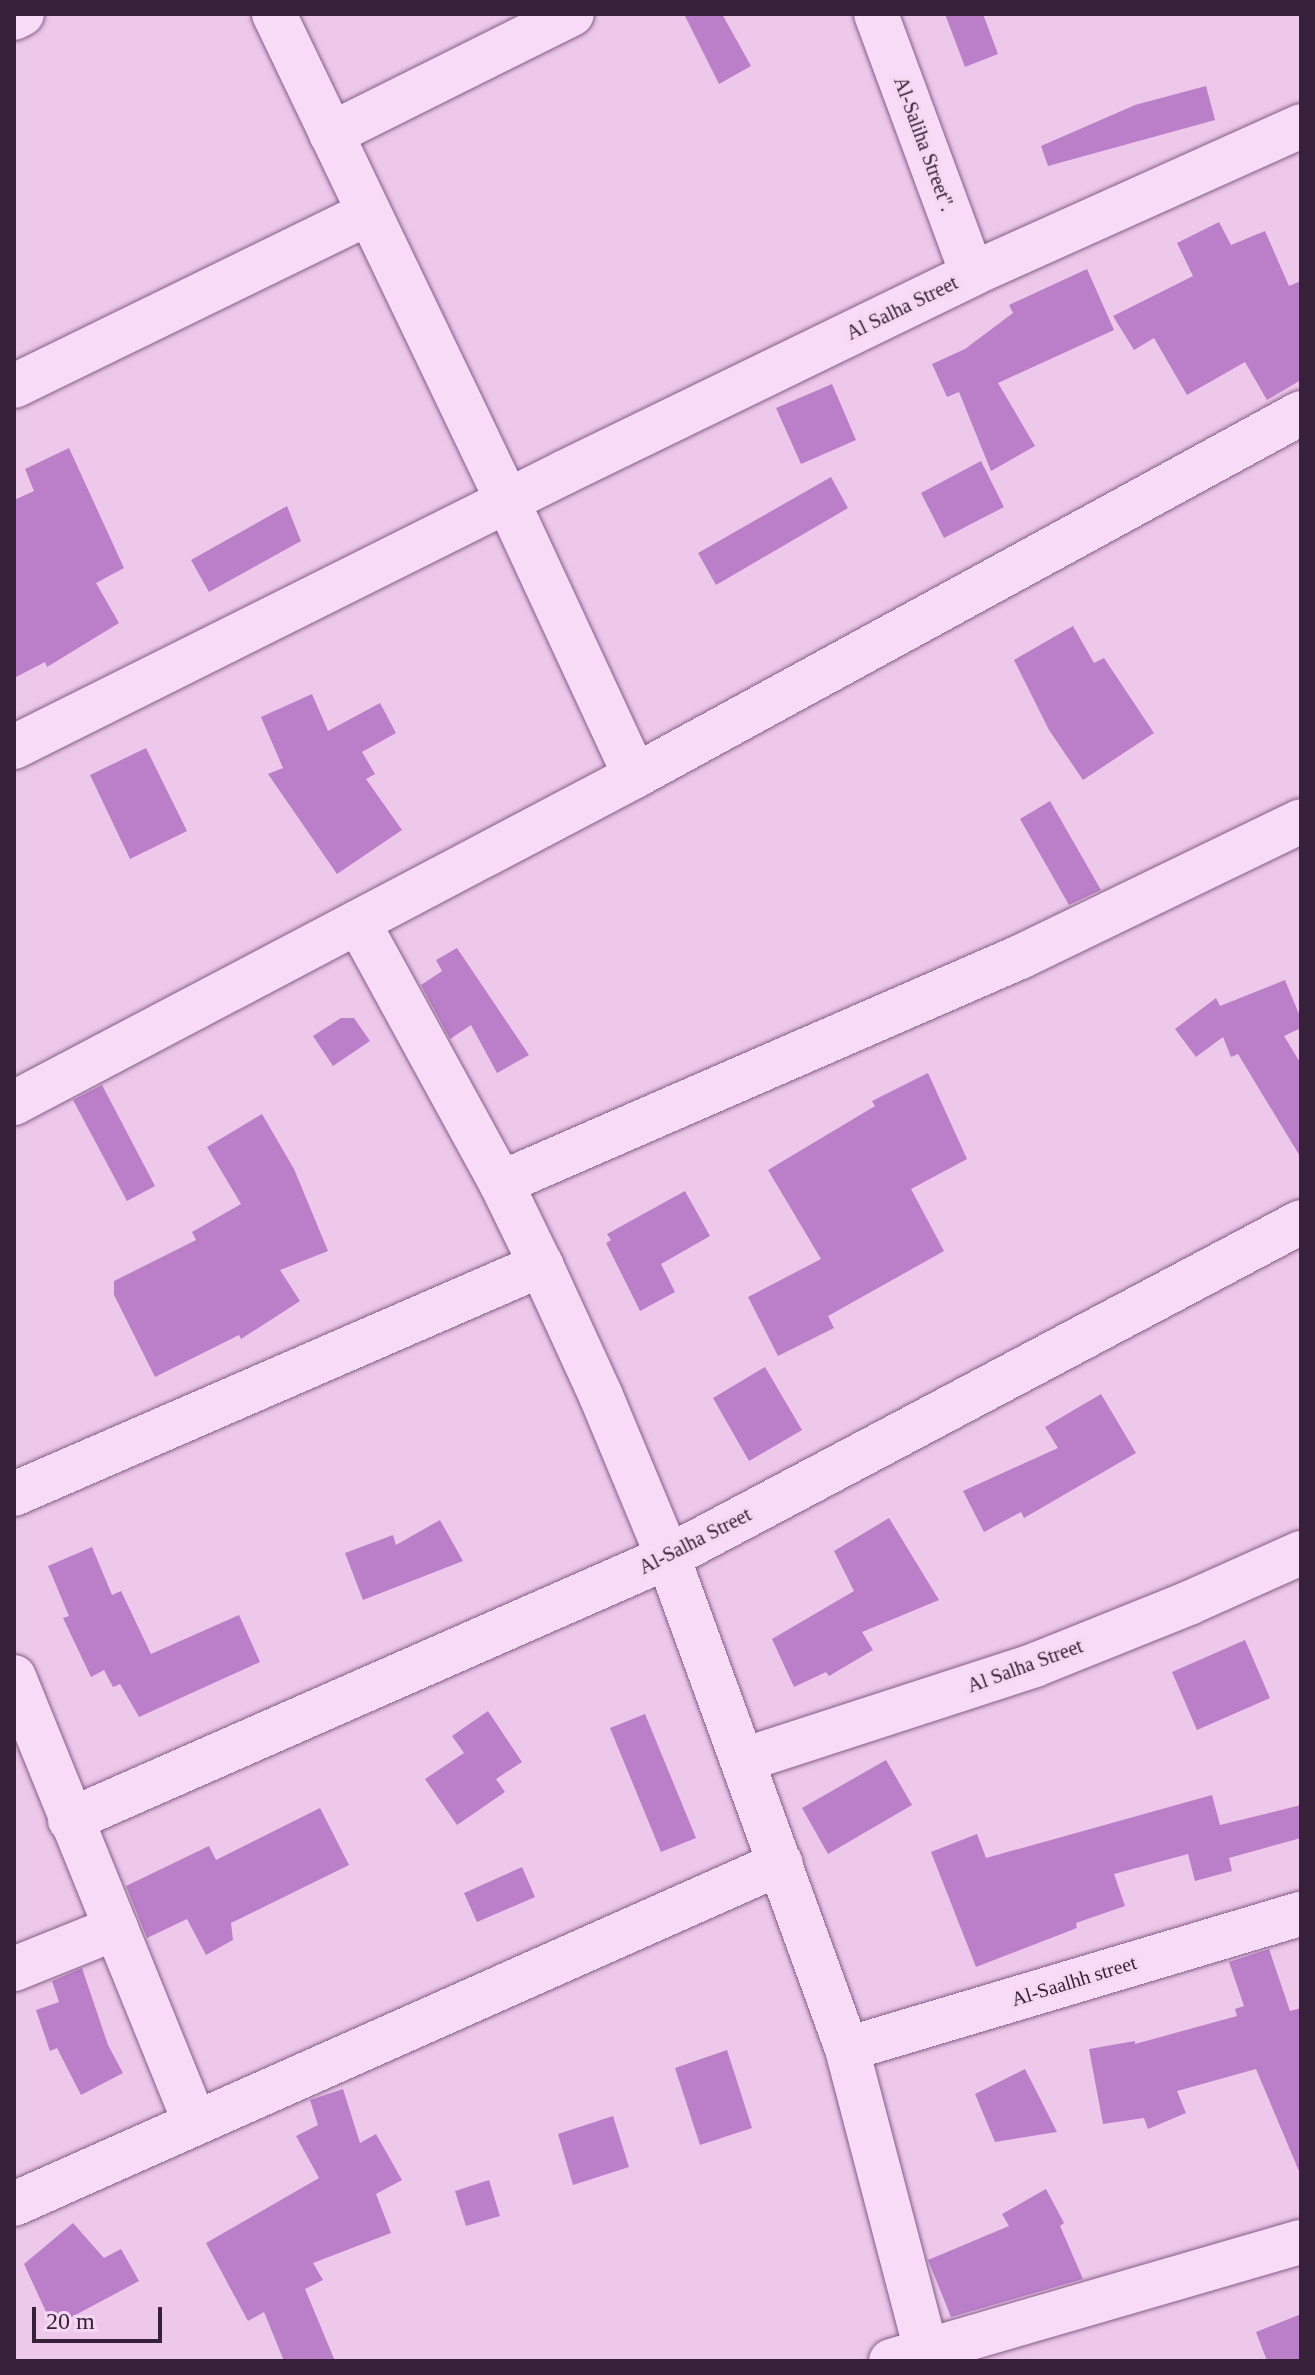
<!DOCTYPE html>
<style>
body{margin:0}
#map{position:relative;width:1315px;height:2375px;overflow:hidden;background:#edc8ea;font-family:Georgia,serif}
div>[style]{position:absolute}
.building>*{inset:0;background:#bb7fca}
.roads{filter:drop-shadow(0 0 2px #855d89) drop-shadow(0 0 2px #855d89)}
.street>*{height:44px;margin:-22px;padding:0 22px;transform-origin:22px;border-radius:22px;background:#f8dbf6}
span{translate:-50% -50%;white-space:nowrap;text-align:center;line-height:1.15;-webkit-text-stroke:6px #f5d7f2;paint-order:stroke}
.street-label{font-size:20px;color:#37203a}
.frame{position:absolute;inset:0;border:16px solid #37203a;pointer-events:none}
.scale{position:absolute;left:32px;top:2307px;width:130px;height:36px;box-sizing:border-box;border:4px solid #37203a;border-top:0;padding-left:10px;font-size:24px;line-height:28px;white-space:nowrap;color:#37203a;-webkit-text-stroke:6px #f5d7f2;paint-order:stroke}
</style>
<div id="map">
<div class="building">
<div style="clip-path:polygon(684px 14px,722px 14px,751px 66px,719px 84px)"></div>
<div style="clip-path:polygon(945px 14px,983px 14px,998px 54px,965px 67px)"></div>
<div style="clip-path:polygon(1206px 86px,1215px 120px,1048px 166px,1041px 146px,1135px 105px)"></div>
<div style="clip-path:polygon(1219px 222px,1231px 245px,1265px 231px,1289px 286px,1301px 281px,1301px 380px,1267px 400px,1245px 362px,1187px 395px,1154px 338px,1134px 350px,1113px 316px,1193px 276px,1177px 243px)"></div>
<div style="clip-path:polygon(1087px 269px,1114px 330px,998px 383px,1035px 446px,991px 471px,959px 392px,947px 397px,932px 364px,965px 349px,1013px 313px,1009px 305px)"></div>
<div style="clip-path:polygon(832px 384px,856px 440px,801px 464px,776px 408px)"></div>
<div style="clip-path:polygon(69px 448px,124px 568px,96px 583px,119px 623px,47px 667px,45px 662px,14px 678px,14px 500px,34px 491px,25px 469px)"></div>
<div style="clip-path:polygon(981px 461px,1004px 507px,944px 538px,921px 493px)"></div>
<div style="clip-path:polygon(831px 477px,848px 508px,716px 585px,698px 553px)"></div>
<div style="clip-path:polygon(287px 506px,301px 541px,209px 592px,191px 560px)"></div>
<div style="clip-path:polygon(1073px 626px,1094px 663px,1104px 658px,1154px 733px,1083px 780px,1049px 730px,1014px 660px)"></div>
<div style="clip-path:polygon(312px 694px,328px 731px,380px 703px,396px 733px,362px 752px,375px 774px,366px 779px,402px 830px,337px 874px,268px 774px,283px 768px,261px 717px)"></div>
<div style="clip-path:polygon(146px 748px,187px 831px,130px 859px,90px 775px)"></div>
<div style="clip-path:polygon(1050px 801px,1101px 890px,1069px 905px,1020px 819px)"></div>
<div style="clip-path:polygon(457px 948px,529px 1055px,497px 1073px,471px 1025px,450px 1039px,421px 985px,442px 971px,436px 960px)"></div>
<div style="clip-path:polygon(1285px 980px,1301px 1019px,1301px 1028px,1284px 1036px,1301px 1064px,1301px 1158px,1238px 1054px,1231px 1057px,1223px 1037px,1196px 1057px,1175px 1029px,1216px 998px,1220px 1006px)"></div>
<div style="clip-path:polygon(341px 1018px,354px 1018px,370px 1041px,333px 1066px,313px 1036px)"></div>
<div style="clip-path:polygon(928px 1073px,967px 1159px,911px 1189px,944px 1251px,828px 1316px,834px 1328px,778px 1356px,748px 1297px,821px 1259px,768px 1170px,875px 1106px,872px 1101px)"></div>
<div style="clip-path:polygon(102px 1085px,155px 1186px,127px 1201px,73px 1100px)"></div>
<div style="clip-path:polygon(262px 1114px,294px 1169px,328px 1251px,280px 1270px,300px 1301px,241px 1339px,239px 1335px,155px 1377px,114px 1295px,114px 1281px,196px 1240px,192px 1232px,241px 1204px,207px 1147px)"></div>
<div style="clip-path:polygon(685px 1191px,710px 1236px,661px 1264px,675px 1292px,640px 1311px,606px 1243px,611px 1240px,607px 1234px)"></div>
<div style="clip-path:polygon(765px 1367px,802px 1430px,749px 1461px,713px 1398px)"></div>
<div style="clip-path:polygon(1101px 1394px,1136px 1453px,1024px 1518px,1021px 1512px,984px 1532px,963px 1491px,1058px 1448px,1045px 1427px)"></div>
<div style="clip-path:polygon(889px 1518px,939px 1600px,862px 1632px,873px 1650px,829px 1676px,826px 1672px,794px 1687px,772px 1639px,854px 1591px,834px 1551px)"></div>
<div style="clip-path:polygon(440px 1520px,463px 1561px,363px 1600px,345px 1553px,393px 1535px,396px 1545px)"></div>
<div style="clip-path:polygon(92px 1547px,112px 1595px,121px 1591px,151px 1654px,239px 1615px,260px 1662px,139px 1717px,120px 1684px,113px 1687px,104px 1670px,91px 1677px,63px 1618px,69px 1616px,48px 1566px)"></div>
<div style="clip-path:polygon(1245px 1640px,1270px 1698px,1197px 1730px,1172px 1672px)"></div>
<div style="clip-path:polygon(488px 1711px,522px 1762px,496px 1779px,505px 1792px,457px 1825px,425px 1779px,464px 1753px,452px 1736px)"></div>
<div style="clip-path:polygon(645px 1714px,696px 1838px,661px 1852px,610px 1728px)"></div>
<div style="clip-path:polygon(886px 1760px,912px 1805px,828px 1854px,802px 1808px)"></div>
<div style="clip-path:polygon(1212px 1795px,1220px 1825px,1301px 1805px,1301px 1838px,1229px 1858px,1232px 1871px,1195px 1881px,1188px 1854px,1114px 1874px,1125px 1906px,1076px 1923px,1077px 1928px,976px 1967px,931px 1852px,977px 1834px,986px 1858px)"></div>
<div style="clip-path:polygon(320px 1808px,349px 1865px,231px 1923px,233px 1940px,206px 1955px,187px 1919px,147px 1938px,126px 1886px,209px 1846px,216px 1860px)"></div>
<div style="clip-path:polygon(522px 1867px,535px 1897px,477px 1922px,464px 1893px)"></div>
<div style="clip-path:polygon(1269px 1949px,1290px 2011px,1301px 2008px,1301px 2176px,1256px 2069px,1177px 2091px,1186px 2113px,1148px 2129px,1144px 2118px,1103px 2124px,1089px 2049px,1135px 2041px,1135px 2044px,1237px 2016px,1235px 2009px,1244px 2006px,1229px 1962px)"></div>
<div style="clip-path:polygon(82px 1968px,108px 2045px,123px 2073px,81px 2095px,57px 2048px,50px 2051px,36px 2010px,59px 2002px,52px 1981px)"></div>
<div style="clip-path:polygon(727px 2050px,752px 2128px,700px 2145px,675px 2068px)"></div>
<div style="clip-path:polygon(1025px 2069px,1057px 2132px,995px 2142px,975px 2094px)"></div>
<div style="clip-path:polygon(343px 2089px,360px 2143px,376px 2134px,402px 2180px,376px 2194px,391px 2233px,313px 2263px,323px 2280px,305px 2289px,335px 2361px,284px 2361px,264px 2312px,248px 2321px,206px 2243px,319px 2178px,296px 2136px,318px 2125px,310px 2100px)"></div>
<div style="clip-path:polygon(613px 2116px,629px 2167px,573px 2185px,558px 2134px)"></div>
<div style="clip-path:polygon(489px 2180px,500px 2216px,466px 2226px,455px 2191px)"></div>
<div style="clip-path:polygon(1046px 2189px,1064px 2223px,1060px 2226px,1083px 2279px,951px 2317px,928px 2260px,1009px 2226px,1002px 2214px)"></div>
<div style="clip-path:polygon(73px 2223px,104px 2258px,121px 2249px,139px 2281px,53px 2327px,24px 2264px)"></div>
<div style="clip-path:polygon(1301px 2314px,1301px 2361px,1267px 2361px,1256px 2332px)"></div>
</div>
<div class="roads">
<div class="street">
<div style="left:274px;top:14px;width:539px;rotate:64.39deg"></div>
<div style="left:507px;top:500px;width:304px;rotate:65.1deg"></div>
<div style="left:876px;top:14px;width:277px;rotate:69.7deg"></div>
<div style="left:14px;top:18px;width:9px;rotate:-27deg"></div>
<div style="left:331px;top:134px;width:269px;rotate:-26.5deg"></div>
<div style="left:14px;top:386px;width:394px;rotate:-26deg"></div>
<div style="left:14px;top:747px;width:616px;rotate:-26.52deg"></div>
<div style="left:565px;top:472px;width:453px;rotate:-25.9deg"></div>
<div style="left:972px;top:274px;width:361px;rotate:-24.2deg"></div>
<div style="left:358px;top:922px;width:298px;rotate:61.3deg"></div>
<div style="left:501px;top:1183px;width:91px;rotate:64deg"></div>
<div style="left:541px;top:1265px;width:144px;rotate:65.4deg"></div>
<div style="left:601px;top:1396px;width:174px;rotate:67.4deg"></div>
<div style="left:668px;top:1557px;width:524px;rotate:70.01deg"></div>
<div style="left:847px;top:2049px;width:323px;rotate:75.3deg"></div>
<div style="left:14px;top:1103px;width:702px;rotate:-27.77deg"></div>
<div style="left:635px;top:776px;width:759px;rotate:-28.59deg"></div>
<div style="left:501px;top:1183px;width:566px;rotate:-23.53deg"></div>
<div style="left:1020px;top:957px;width:312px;rotate:-25.8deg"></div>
<div style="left:14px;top:1494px;width:575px;rotate:-23.49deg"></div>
<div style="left:14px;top:1677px;width:481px;rotate:67.9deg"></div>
<div style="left:743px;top:1760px;width:307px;rotate:-18deg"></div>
<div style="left:1035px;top:1665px;width:166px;rotate:-21.9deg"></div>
<div style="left:1189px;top:1603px;width:123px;rotate:-24.1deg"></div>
<div style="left:70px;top:1820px;width:653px;rotate:-23.74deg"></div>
<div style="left:668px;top:1557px;width:716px;rotate:-27.89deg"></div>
<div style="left:14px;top:1969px;width:110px;rotate:-21.9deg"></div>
<div style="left:847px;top:2049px;width:474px;rotate:-16.6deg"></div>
<div style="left:14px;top:2204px;width:839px;rotate:-23.97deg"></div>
<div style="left:891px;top:2361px;width:427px;rotate:-16.2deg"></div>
</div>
</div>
<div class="street-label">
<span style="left:924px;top:144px;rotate:70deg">Al-Saliha Street".</span>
<span style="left:902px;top:308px;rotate:-26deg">Al Salha Street</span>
<span style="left:695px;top:1541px;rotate:-27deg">Al-Salha Street</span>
<span style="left:1025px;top:1666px;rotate:-20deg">Al Salha Street</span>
<span style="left:1074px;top:1981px;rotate:-17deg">Al-Saalhh street</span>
</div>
<div class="frame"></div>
<div class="scale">20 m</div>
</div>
